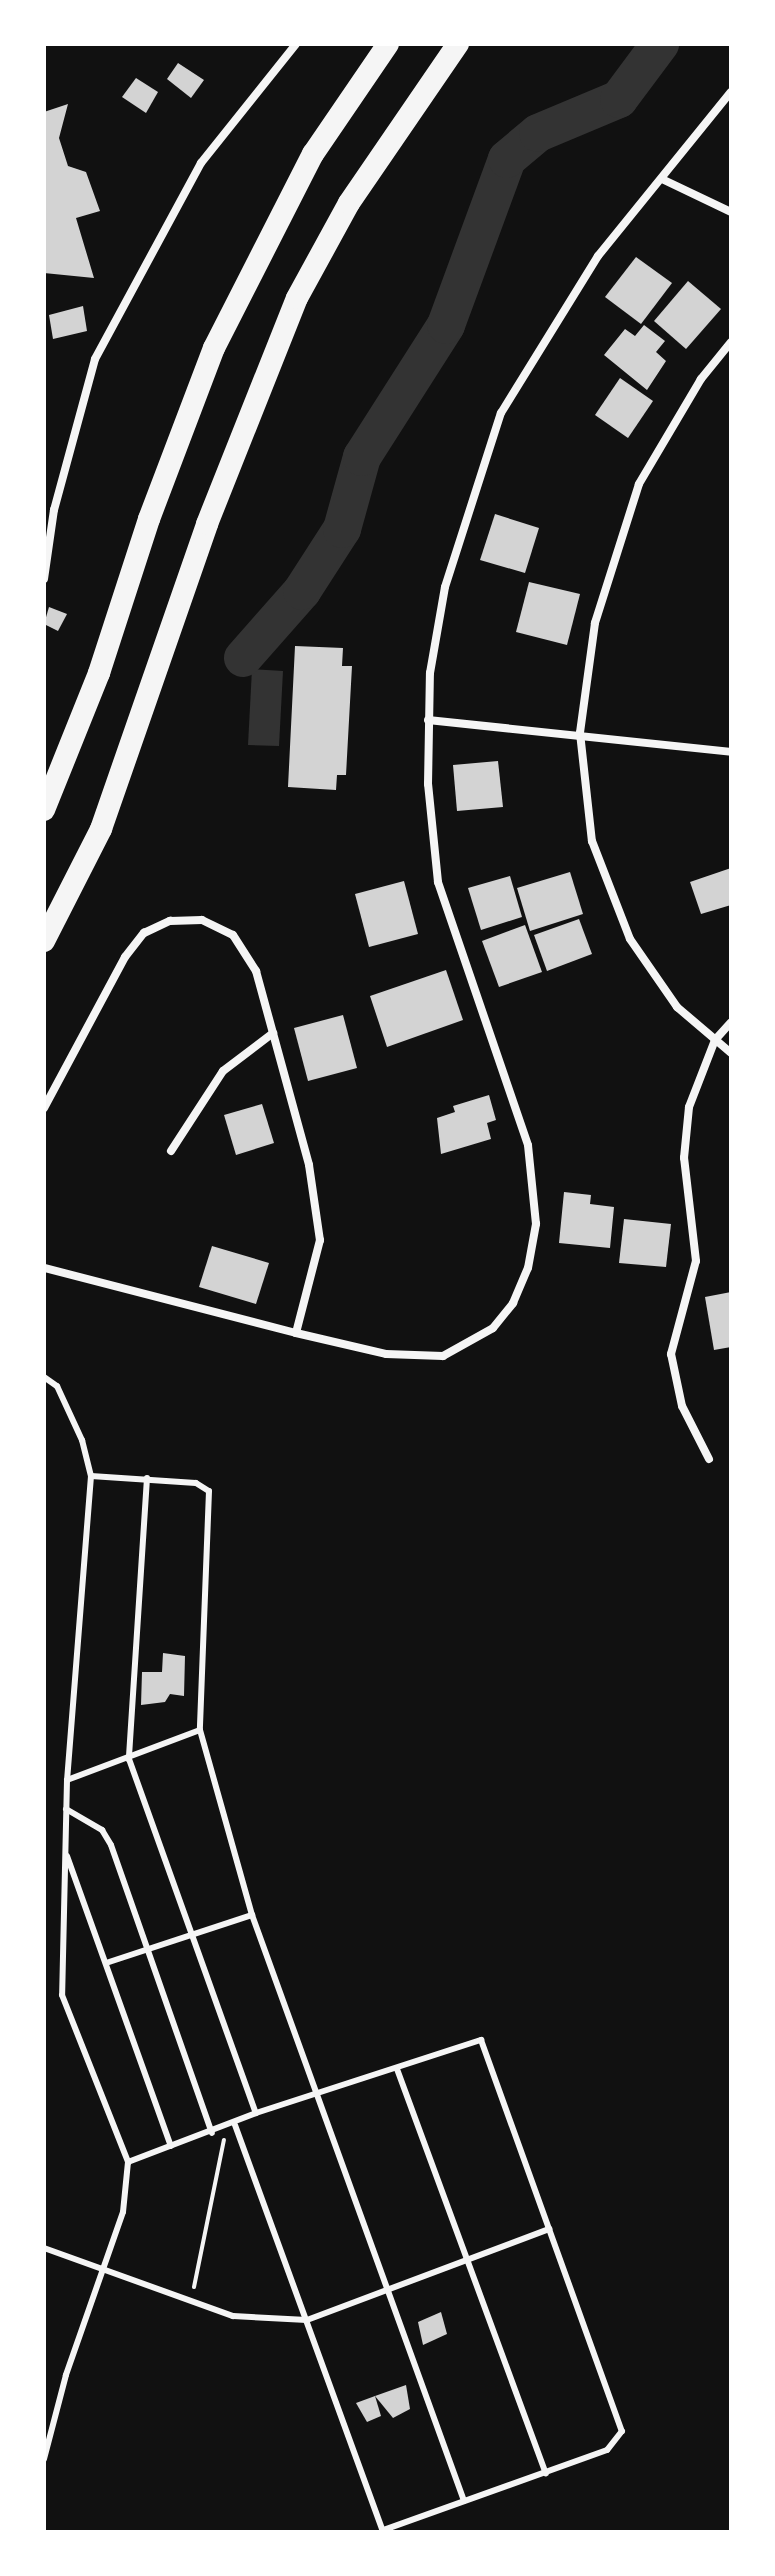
<!DOCTYPE html>
<style>
body{margin:0}
#map{position:relative;width:775px;height:2576px;overflow:hidden;background:#111;font-family:"Roboto Condensed",sans-serif}
div>[style]{position:absolute}
.water>*{inset:0;background:#333}
.river>*{height:38px;margin:-19px;padding:0 19px;transform-origin:19px;border-radius:19px;background:#333}
.building>*{inset:0;background:#d3d3d3}
.path>*{height:4px;margin:-2px;padding:0 2px;transform-origin:2px;border-radius:2px;background:#f5f5f5}
.service>*{height:6px;margin:-3px;padding:0 3px;transform-origin:3px;border-radius:3px;background:#f5f5f5}
.minor>*{height:8px;margin:-4px;padding:0 4px;transform-origin:4px;border-radius:4px;background:#f5f5f5}
.motorway>*{height:22px;margin:-11px;padding:0 11px;transform-origin:11px;border-radius:11px;background:#f5f5f5}
span{translate:-50% -50%;white-space:nowrap;text-align:center;line-height:1.15;-webkit-text-stroke:6px #fff;paint-order:stroke}
.frame{position:absolute;inset:0;border:46px solid #fff;pointer-events:none}
</style>
<div id="map">
<div class="water">
<div style="clip-path:polygon(252px 669px,283px 671px,279px 746px,248px 745px)"></div>
</div>
<div class="river">
<div style="left:243px;top:658px;width:89px;rotate:-48.6deg"></div>
<div style="left:302px;top:591px;width:74px;rotate:-57.2deg"></div>
<div style="left:342px;top:529px;width:75px;rotate:-74.5deg"></div>
<div style="left:362px;top:457px;width:156px;rotate:-57.5deg"></div>
<div style="left:446px;top:325px;width:177px;rotate:-69.8deg"></div>
<div style="left:507px;top:159px;width:40px;rotate:-40deg"></div>
<div style="left:538px;top:133px;width:88px;rotate:-22.8deg"></div>
<div style="left:619px;top:99px;width:69px;rotate:-53.3deg"></div>
</div>
<div class="building">
<div style="clip-path:polygon(178px 63px,204px 80px,191px 98px,167px 79px)"></div>
<div style="clip-path:polygon(136px 78px,158px 92px,146px 113px,122px 97px)"></div>
<div style="clip-path:polygon(68px 104px,59px 138px,68px 166px,86px 172px,100px 211px,76px 218px,94px 278px,44px 273px,44px 112px)"></div>
<div style="clip-path:polygon(636px 257px,672px 283px,641px 324px,605px 297px)"></div>
<div style="clip-path:polygon(688px 281px,721px 309px,686px 349px,654px 321px)"></div>
<div style="clip-path:polygon(83px 306px,87px 331px,53px 339px,49px 315px)"></div>
<div style="clip-path:polygon(644px 325px,665px 341px,656px 352px,666px 361px,647px 390px,604px 355px,625px 329px,635px 336px)"></div>
<div style="clip-path:polygon(620px 378px,653px 401px,628px 438px,595px 415px)"></div>
<div style="clip-path:polygon(495px 514px,539px 528px,525px 573px,480px 560px)"></div>
<div style="clip-path:polygon(529px 582px,580px 594px,567px 645px,516px 632px)"></div>
<div style="clip-path:polygon(49px 607px,67px 614px,58px 631px,44px 624px)"></div>
<div style="clip-path:polygon(295px 646px,343px 648px,342px 666px,352px 666px,346px 775px,337px 775px,336px 790px,288px 787px)"></div>
<div style="clip-path:polygon(498px 761px,503px 807px,457px 811px,453px 765px)"></div>
<div style="clip-path:polygon(731px 868px,731px 905px,701px 914px,690px 882px)"></div>
<div style="clip-path:polygon(570px 872px,583px 914px,530px 931px,517px 888px)"></div>
<div style="clip-path:polygon(510px 876px,522px 917px,481px 930px,468px 888px)"></div>
<div style="clip-path:polygon(404px 881px,418px 934px,369px 947px,355px 894px)"></div>
<div style="clip-path:polygon(579px 919px,592px 954px,547px 971px,534px 935px)"></div>
<div style="clip-path:polygon(525px 925px,542px 972px,499px 987px,482px 941px)"></div>
<div style="clip-path:polygon(446px 970px,463px 1020px,387px 1047px,370px 996px)"></div>
<div style="clip-path:polygon(343px 1015px,357px 1068px,308px 1081px,294px 1028px)"></div>
<div style="clip-path:polygon(489px 1095px,496px 1120px,487px 1123px,491px 1139px,441px 1154px,437px 1118px,455px 1112px,453px 1106px)"></div>
<div style="clip-path:polygon(262px 1104px,274px 1143px,236px 1155px,224px 1115px)"></div>
<div style="clip-path:polygon(564px 1192px,591px 1195px,590px 1204px,614px 1207px,610px 1248px,559px 1243px)"></div>
<div style="clip-path:polygon(624px 1219px,671px 1224px,666px 1267px,619px 1263px)"></div>
<div style="clip-path:polygon(212px 1246px,269px 1263px,256px 1304px,199px 1287px)"></div>
<div style="clip-path:polygon(731px 1292px,731px 1347px,714px 1350px,705px 1297px)"></div>
<div style="clip-path:polygon(163px 1653px,185px 1656px,184px 1696px,170px 1694px,165px 1702px,141px 1705px,142px 1672px,162px 1672px)"></div>
<div style="clip-path:polygon(441px 2312px,447px 2334px,423px 2345px,418px 2322px)"></div>
<div style="clip-path:polygon(406px 2385px,410px 2409px,393px 2418px,375px 2396px)"></div>
<div style="clip-path:polygon(375px 2396px,381px 2416px,367px 2422px,356px 2403px)"></div>
</div>
<div class="path">
<div style="left:194px;top:2287px;width:150px;rotate:-78.5deg"></div>
</div>
<div class="service">
<div style="left:44px;top:1377px;width:16px;rotate:35deg"></div>
<div style="left:57px;top:1386px;width:60px;rotate:65.2deg"></div>
<div style="left:82px;top:1440px;width:37px;rotate:76deg"></div>
<div style="left:91px;top:1476px;width:305px;rotate:94.5deg"></div>
<div style="left:67px;top:1780px;width:215px;rotate:91.3deg"></div>
<div style="left:62px;top:1995px;width:180px;rotate:68.4deg"></div>
<div style="left:128px;top:2162px;width:50px;rotate:95.7deg"></div>
<div style="left:123px;top:2212px;width:173px;rotate:109.3deg"></div>
<div style="left:66px;top:2375px;width:87px;rotate:104.7deg"></div>
<div style="left:91px;top:1476px;width:105px;rotate:3.8deg"></div>
<div style="left:196px;top:1483px;width:15px;rotate:32deg"></div>
<div style="left:209px;top:1491px;width:239px;rotate:92.2deg"></div>
<div style="left:200px;top:1730px;width:192px;rotate:74.3deg"></div>
<div style="left:252px;top:1915px;width:623px;rotate:70.11deg"></div>
<div style="left:147px;top:1478px;width:282px;rotate:93.7deg"></div>
<div style="left:129px;top:1759px;width:376px;rotate:70.3deg"></div>
<div style="left:67px;top:1780px;width:142px;rotate:-20.6deg"></div>
<div style="left:66px;top:1809px;width:42px;rotate:30.3deg"></div>
<div style="left:102px;top:1830px;width:17px;rotate:59deg"></div>
<div style="left:111px;top:1845px;width:305px;rotate:70.7deg"></div>
<div style="left:67px;top:1856px;width:308px;rotate:70.3deg"></div>
<div style="left:106px;top:1963px;width:154px;rotate:-18.2deg"></div>
<div style="left:397px;top:2069px;width:431px;rotate:69.8deg"></div>
<div style="left:235px;top:2125px;width:433px;rotate:70deg"></div>
<div style="left:128px;top:2162px;width:137px;rotate:-20.9deg"></div>
<div style="left:256px;top:2113px;width:237px;rotate:-18deg"></div>
<div style="left:481px;top:2040px;width:416px;rotate:70.2deg"></div>
<div style="left:622px;top:2431px;width:24px;rotate:128deg"></div>
<div style="left:607px;top:2450px;width:237px;rotate:160.3deg"></div>
<div style="left:44px;top:2248px;width:201px;rotate:19.8deg"></div>
<div style="left:233px;top:2316px;width:74px;rotate:3.1deg"></div>
<div style="left:307px;top:2320px;width:259px;rotate:-20.6deg"></div>
</div>
<div class="minor">
<div style="left:664px;top:180px;width:74px;rotate:25.5deg"></div>
<div style="left:731px;top:342px;width:48px;rotate:129deg"></div>
<div style="left:701px;top:379px;width:122px;rotate:120.6deg"></div>
<div style="left:639px;top:484px;width:146px;rotate:107.6deg"></div>
<div style="left:595px;top:623px;width:111px;rotate:97.8deg"></div>
<div style="left:580px;top:733px;width:109px;rotate:83.7deg"></div>
<div style="left:592px;top:841px;width:105px;rotate:68.8deg"></div>
<div style="left:630px;top:939px;width:83px;rotate:55.3deg"></div>
<div style="left:677px;top:1007px;width:71px;rotate:40.4deg"></div>
<div style="left:44px;top:579px;width:70px;rotate:-81.8deg"></div>
<div style="left:54px;top:510px;width:156px;rotate:-74.8deg"></div>
<div style="left:95px;top:359px;width:223px;rotate:-61.6deg"></div>
<div style="left:201px;top:163px;width:152px;rotate:-51.4deg"></div>
<div style="left:428px;top:720px;width:305px;rotate:6deg"></div>
<div style="left:44px;top:1108px;width:171px;rotate:-61.8deg"></div>
<div style="left:125px;top:957px;width:31px;rotate:-52deg"></div>
<div style="left:144px;top:933px;width:29px;rotate:-25deg"></div>
<div style="left:170px;top:921px;width:32px;rotate:-2deg"></div>
<div style="left:202px;top:920px;width:34px;rotate:26deg"></div>
<div style="left:233px;top:935px;width:43px;rotate:57.4deg"></div>
<div style="left:256px;top:971px;width:201px;rotate:74.7deg"></div>
<div style="left:309px;top:1165px;width:76px;rotate:81.7deg"></div>
<div style="left:320px;top:1240px;width:96px;rotate:104.5deg"></div>
<div style="left:296px;top:1333px;width:260px;rotate:-165.5deg"></div>
<div style="left:171px;top:1151px;width:95px;rotate:-57deg"></div>
<div style="left:223px;top:1071px;width:63px;rotate:-37.2deg"></div>
<div style="left:296px;top:1333px;width:92px;rotate:13.1deg"></div>
<div style="left:386px;top:1354px;width:57px;rotate:2deg"></div>
<div style="left:443px;top:1356px;width:57px;rotate:-29.2deg"></div>
<div style="left:493px;top:1328px;width:32px;rotate:-51deg"></div>
<div style="left:513px;top:1303px;width:38px;rotate:-67deg"></div>
<div style="left:528px;top:1268px;width:45px;rotate:-79.7deg"></div>
<div style="left:536px;top:1224px;width:79px;rotate:-95.8deg"></div>
<div style="left:528px;top:1145px;width:278px;rotate:-108.9deg"></div>
<div style="left:438px;top:882px;width:99px;rotate:-95.8deg"></div>
<div style="left:428px;top:784px;width:111px;rotate:-89deg"></div>
<div style="left:430px;top:673px;width:87px;rotate:-80.1deg"></div>
<div style="left:445px;top:587px;width:183px;rotate:-72.2deg"></div>
<div style="left:501px;top:413px;width:185px;rotate:-58.3deg"></div>
<div style="left:598px;top:256px;width:211px;rotate:-51deg"></div>
<div style="left:709px;top:1459px;width:59px;rotate:-117deg"></div>
<div style="left:682px;top:1406px;width:53px;rotate:-101.9deg"></div>
<div style="left:671px;top:1354px;width:96px;rotate:-75deg"></div>
<div style="left:696px;top:1261px;width:104px;rotate:-96.6deg"></div>
<div style="left:684px;top:1158px;width:51px;rotate:-84.4deg"></div>
<div style="left:689px;top:1107px;width:72px;rotate:-68.8deg"></div>
<div style="left:715px;top:1040px;width:24px;rotate:-48deg"></div>
</div>
<div class="motorway">
<div style="left:44px;top:810px;width:148px;rotate:-68.1deg"></div>
<div style="left:99px;top:673px;width:162px;rotate:-72deg"></div>
<div style="left:149px;top:519px;width:183px;rotate:-69.2deg"></div>
<div style="left:214px;top:348px;width:218px;rotate:-63deg"></div>
<div style="left:313px;top:154px;width:133px;rotate:-55.7deg"></div>
<div style="left:44px;top:941px;width:126px;rotate:-63deg"></div>
<div style="left:101px;top:829px;width:323px;rotate:-70.8deg"></div>
<div style="left:207px;top:524px;width:243px;rotate:-68.3deg"></div>
<div style="left:297px;top:298px;width:108px;rotate:-61.3deg"></div>
<div style="left:349px;top:203px;width:193px;rotate:-55.6deg"></div>
</div>
<div class="frame"></div>
</div>
